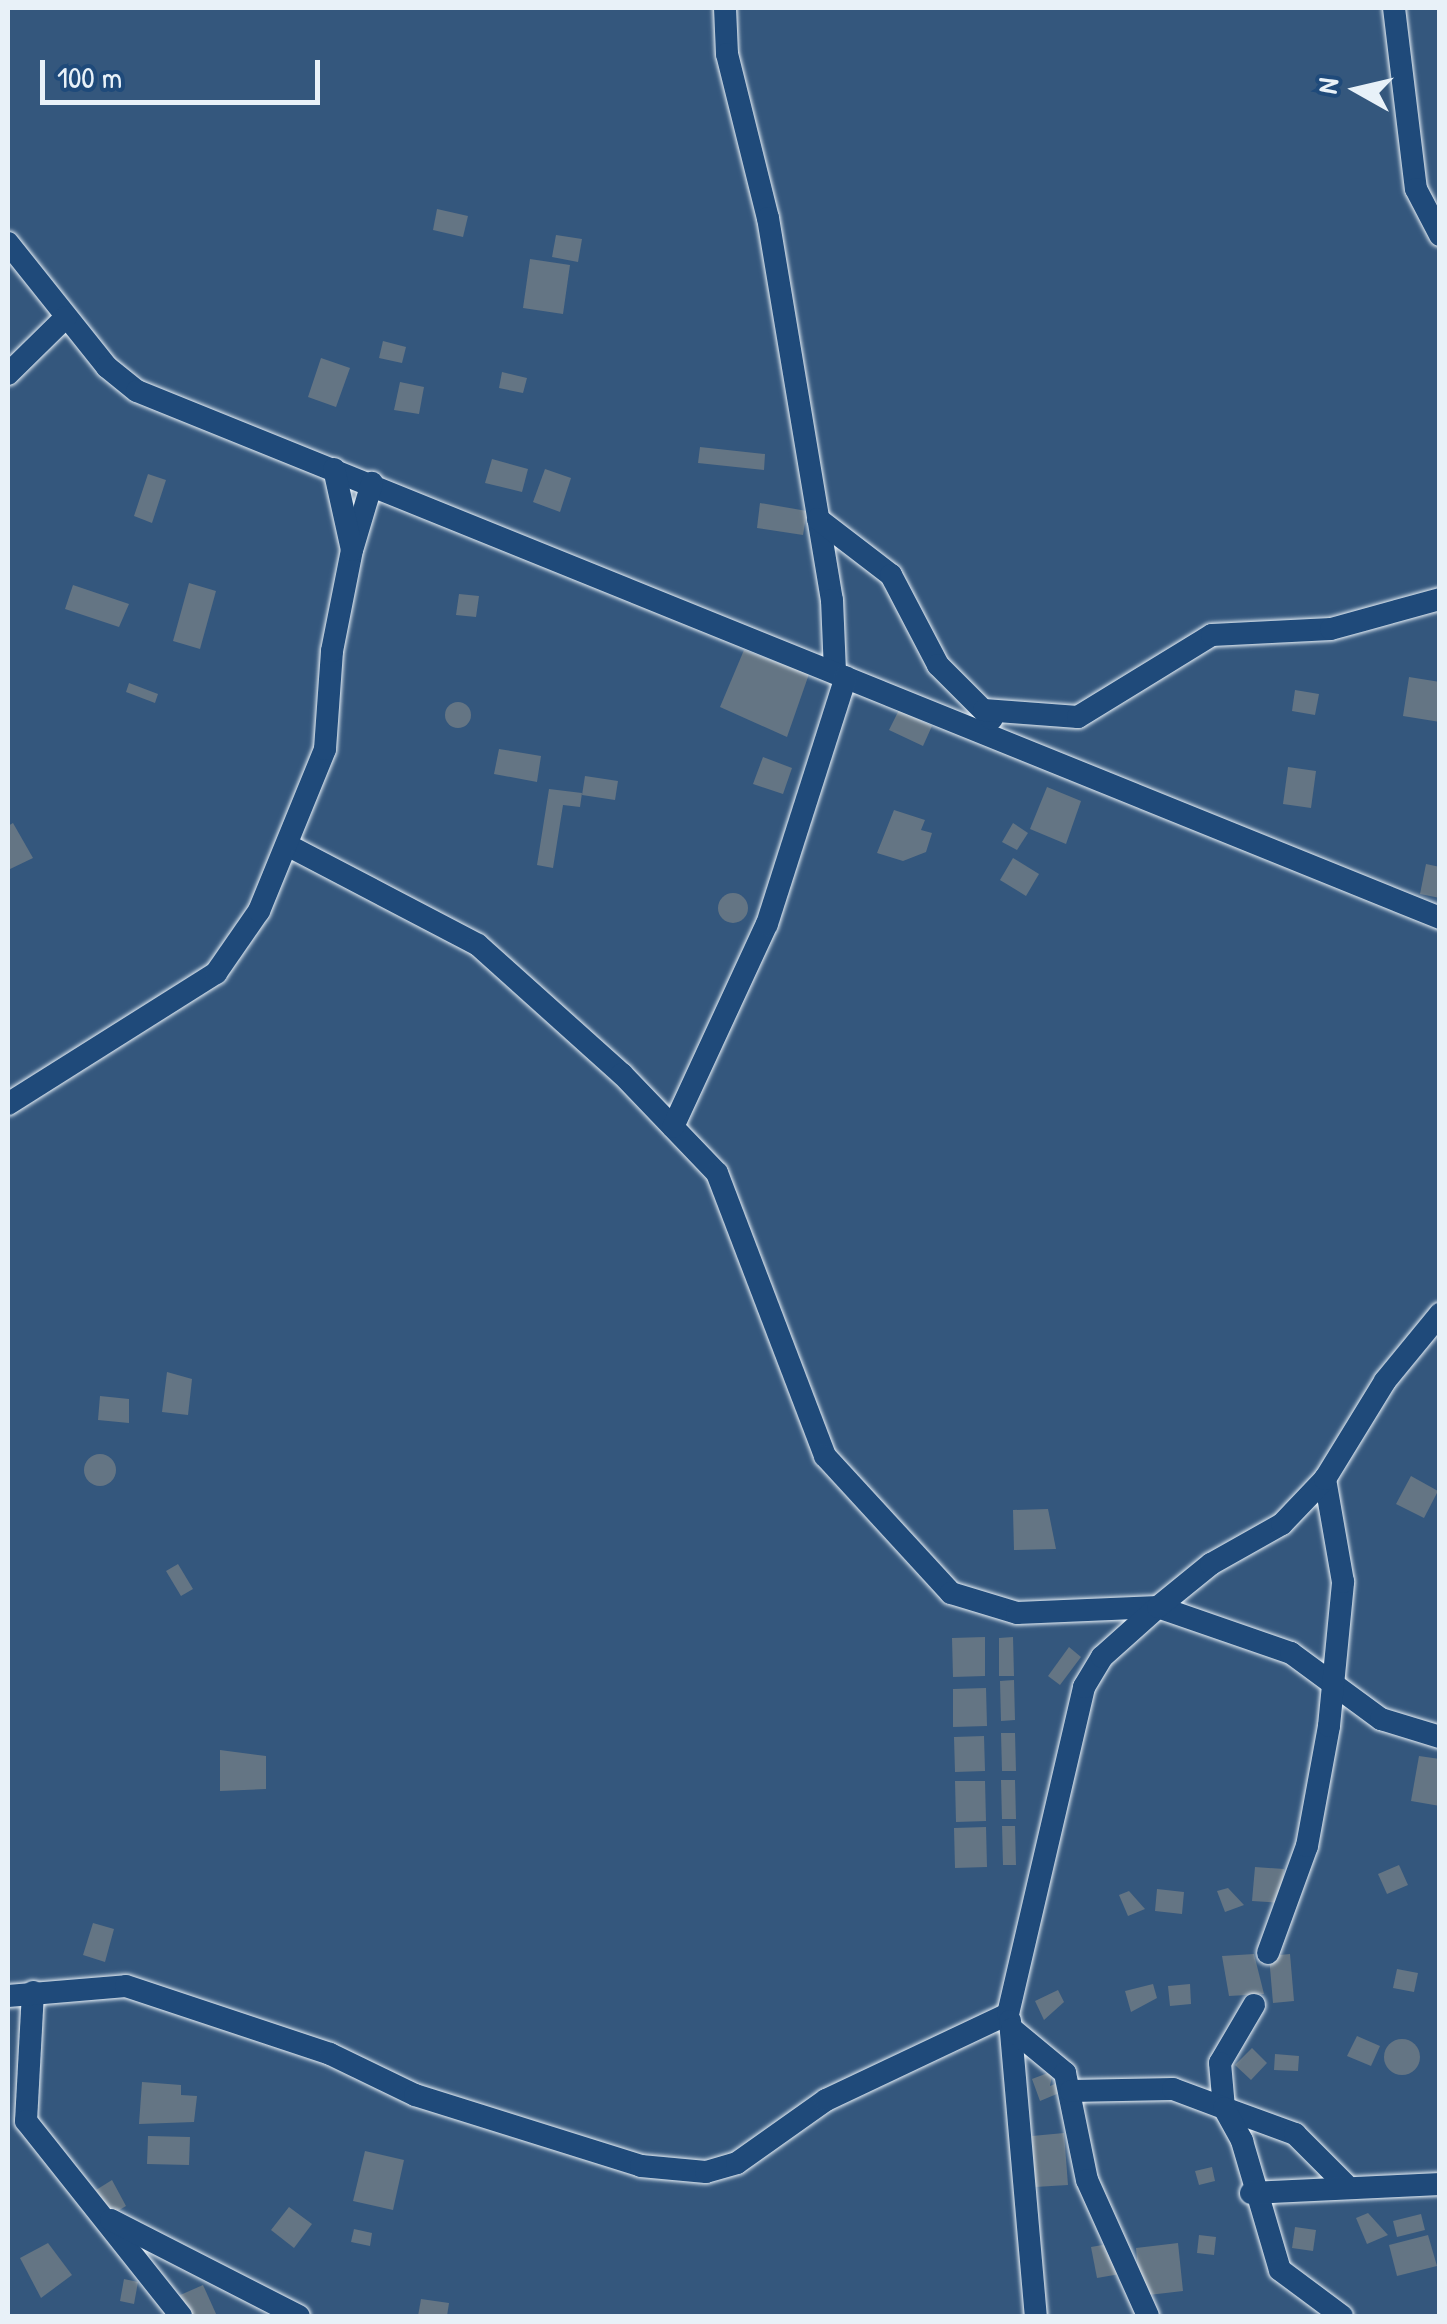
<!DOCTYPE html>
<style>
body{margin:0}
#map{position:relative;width:1447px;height:2324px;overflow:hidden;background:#34577d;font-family:"Patrick Hand",sans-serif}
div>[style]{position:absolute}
.building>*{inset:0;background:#647584}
.round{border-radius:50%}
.roads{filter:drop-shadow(0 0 2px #e8f1f8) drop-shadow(0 0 2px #e8f1f8)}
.street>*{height:22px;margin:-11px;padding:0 11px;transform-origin:11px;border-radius:11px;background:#1f4a7a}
span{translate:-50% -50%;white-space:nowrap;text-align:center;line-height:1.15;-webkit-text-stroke:9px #1f4a7a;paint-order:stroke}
.frame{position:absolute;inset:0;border:10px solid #e8f1f8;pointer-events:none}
.north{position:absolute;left:1307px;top:40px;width:100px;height:100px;-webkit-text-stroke:8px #1f4a7a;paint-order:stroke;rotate:278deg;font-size:28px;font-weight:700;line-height:40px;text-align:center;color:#e8f1f8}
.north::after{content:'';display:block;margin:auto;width:35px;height:45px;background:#e8f1f8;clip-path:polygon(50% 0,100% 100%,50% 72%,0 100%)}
.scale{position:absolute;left:40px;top:60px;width:280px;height:45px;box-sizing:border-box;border:5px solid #e8f1f8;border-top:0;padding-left:12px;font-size:30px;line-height:35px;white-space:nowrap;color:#e8f1f8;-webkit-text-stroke:8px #1f4a7a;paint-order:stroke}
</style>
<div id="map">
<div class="building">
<div style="clip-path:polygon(437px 209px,468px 216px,463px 237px,433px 230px)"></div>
<div style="clip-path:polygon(556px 235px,582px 239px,578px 262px,552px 257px)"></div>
<div style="clip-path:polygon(530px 259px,570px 265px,563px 314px,523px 308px)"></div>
<div style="clip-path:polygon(383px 341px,406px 347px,402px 363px,379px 358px)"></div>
<div style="clip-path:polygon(321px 358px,350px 368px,336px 407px,308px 397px)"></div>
<div style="clip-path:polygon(502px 372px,527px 378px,523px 393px,499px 388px)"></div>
<div style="clip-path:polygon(400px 382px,424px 387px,419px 414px,394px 410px)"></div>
<div style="clip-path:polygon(700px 447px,765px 454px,764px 470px,698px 463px)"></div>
<div style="clip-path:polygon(492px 459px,528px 469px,522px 492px,485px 483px)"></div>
<div style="clip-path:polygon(545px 469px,571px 478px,560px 512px,533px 502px)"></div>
<div style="clip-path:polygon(148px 474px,166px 480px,152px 523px,134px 516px)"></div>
<div style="clip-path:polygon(760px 503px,807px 511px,803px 535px,757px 528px)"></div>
<div style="clip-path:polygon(189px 583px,216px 591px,200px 649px,173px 641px)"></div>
<div style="clip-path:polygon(73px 585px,129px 604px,119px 627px,65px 609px)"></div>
<div style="clip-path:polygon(459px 594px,479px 596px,476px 617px,456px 615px)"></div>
<div style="clip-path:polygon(744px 650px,809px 674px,787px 737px,720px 707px)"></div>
<div style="clip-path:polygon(1409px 677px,1440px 682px,1440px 722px,1403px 716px)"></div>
<div style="clip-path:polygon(129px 683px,158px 694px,155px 703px,126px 692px)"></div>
<div style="clip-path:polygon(1295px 690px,1319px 694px,1315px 715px,1292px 711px)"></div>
<div class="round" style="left:445px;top:702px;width:26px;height:26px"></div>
<div style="clip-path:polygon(899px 710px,932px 726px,923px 746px,889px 730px)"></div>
<div style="clip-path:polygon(499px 749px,541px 756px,537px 782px,494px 774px)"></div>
<div style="clip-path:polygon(763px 757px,792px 768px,783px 794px,753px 784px)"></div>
<div style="clip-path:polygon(1288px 767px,1316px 771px,1311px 808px,1283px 804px)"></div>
<div style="clip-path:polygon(585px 776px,618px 781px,615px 800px,582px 795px)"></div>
<div style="clip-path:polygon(1047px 787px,1081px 801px,1066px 844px,1030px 829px)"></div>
<div style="clip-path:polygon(549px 789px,582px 793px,580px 807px,563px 805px,553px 868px,537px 865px)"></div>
<div style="clip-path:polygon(894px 810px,925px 820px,921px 830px,932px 833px,926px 852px,903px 861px,877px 853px)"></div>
<div style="clip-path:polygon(13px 823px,33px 858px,8px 870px,8px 826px)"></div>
<div style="clip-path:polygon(1013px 823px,1028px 833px,1017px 850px,1002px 842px)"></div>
<div style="clip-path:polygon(1013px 858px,1039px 874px,1026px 896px,1000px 880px)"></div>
<div style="clip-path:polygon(1426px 864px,1440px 867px,1440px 898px,1420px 894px)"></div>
<div class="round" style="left:718px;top:893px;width:30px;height:30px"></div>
<div style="clip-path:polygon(167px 1372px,192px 1379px,188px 1415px,162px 1412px)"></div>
<div style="clip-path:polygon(100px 1396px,129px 1399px,129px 1423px,98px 1420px)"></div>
<div class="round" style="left:84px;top:1454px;width:32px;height:32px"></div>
<div style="clip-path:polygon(1411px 1476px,1438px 1491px,1424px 1518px,1396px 1504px)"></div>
<div style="clip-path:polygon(1048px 1509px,1056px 1549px,1014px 1550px,1013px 1510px)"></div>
<div style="clip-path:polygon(178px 1564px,193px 1589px,181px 1596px,166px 1571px)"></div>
<div style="clip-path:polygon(985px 1637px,985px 1676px,953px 1677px,952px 1638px)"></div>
<div style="clip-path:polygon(1013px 1637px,1014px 1676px,999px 1676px,999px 1638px)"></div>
<div style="clip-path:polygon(1069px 1647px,1081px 1657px,1060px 1685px,1048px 1676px)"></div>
<div style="clip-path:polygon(1014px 1680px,1015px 1720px,1001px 1721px,1000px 1681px)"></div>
<div style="clip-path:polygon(986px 1688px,987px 1726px,953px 1727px,953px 1689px)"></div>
<div style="clip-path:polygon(1001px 1733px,1015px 1733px,1016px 1771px,1002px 1771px)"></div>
<div style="clip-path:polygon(984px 1736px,985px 1771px,955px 1772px,954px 1737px)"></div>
<div style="clip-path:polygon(220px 1750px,266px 1756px,266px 1789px,220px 1791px)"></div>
<div style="clip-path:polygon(1419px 1756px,1440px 1759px,1440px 1806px,1411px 1801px)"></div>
<div style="clip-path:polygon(1001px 1780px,1015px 1780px,1016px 1819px,1002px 1819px)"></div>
<div style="clip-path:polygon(955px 1781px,985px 1781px,986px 1821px,956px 1822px)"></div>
<div style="clip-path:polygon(1002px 1826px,1015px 1826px,1016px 1865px,1003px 1865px)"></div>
<div style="clip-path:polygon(986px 1827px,987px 1867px,955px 1868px,954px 1828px)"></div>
<div style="clip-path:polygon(1399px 1865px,1408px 1885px,1387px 1894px,1378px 1874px)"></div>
<div style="clip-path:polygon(1255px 1867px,1284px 1869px,1282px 1903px,1252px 1901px)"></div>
<div style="clip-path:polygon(1228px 1888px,1244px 1905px,1225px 1912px,1217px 1891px)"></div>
<div style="clip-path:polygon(1157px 1889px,1184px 1892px,1182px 1914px,1155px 1911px)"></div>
<div style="clip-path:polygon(1129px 1891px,1145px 1909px,1128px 1916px,1119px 1895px)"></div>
<div style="clip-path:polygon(93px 1923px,114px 1929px,105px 1962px,83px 1955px)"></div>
<div style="clip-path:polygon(1254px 1954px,1264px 1994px,1229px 1996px,1222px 1956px)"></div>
<div style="clip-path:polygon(1290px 1954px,1294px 2001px,1273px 2003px,1269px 1956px)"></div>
<div style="clip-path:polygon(1397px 1969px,1418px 1973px,1414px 1992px,1393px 1988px)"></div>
<div style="clip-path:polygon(1153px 1984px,1157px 1998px,1131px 2012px,1125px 1991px)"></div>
<div style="clip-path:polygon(1190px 1984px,1191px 2004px,1170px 2006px,1168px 1986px)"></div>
<div style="clip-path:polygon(1058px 1990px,1064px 2002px,1044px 2020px,1035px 2001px)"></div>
<div style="clip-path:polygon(1357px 2036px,1380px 2046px,1371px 2066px,1347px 2056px)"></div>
<div class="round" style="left:1384px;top:2039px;width:36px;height:36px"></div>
<div style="clip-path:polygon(1252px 2048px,1267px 2063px,1251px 2080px,1235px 2065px)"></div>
<div style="clip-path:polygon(1275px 2054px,1299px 2056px,1298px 2071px,1274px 2070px)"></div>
<div style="clip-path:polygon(1053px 2071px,1050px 2086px,1060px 2082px,1064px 2091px,1040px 2101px,1032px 2079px)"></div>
<div style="clip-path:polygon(142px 2082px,181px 2085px,181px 2095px,197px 2096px,194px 2122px,139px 2124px)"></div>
<div style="clip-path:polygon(1064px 2133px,1068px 2185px,1035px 2187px,1032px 2136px)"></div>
<div style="clip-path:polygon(148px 2136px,190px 2137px,189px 2165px,147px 2164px)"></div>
<div style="clip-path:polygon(365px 2151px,404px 2160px,393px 2210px,353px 2201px)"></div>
<div style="clip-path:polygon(1212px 2167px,1215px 2181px,1199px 2185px,1195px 2171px)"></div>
<div style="clip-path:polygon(112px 2180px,126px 2206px,111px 2215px,96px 2190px)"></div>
<div style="clip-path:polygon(289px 2207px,312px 2224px,294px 2248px,271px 2230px)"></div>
<div style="clip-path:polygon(1368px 2213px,1388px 2235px,1367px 2244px,1356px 2218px)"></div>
<div style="clip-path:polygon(1421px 2214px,1425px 2230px,1397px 2237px,1393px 2221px)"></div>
<div style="clip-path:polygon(1295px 2227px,1316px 2230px,1313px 2251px,1292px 2248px)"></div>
<div style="clip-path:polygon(354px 2229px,372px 2233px,370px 2246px,351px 2242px)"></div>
<div style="clip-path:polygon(1199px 2235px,1216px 2237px,1214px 2255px,1197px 2253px)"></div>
<div style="clip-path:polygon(1428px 2235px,1437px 2266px,1397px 2276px,1389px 2245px)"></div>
<div style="clip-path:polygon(48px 2243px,72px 2275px,41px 2298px,20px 2258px)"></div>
<div style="clip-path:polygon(1114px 2243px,1120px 2274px,1097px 2278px,1091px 2247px)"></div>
<div style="clip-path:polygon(1178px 2243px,1183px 2291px,1140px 2296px,1136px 2248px)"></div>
<div style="clip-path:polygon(124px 2279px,138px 2282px,134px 2304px,120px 2301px)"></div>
<div style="clip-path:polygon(203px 2285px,217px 2316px,187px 2316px,178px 2296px)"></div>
<div style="clip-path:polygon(421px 2299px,449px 2303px,447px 2316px,418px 2316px)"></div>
</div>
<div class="roads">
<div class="street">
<div style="left:725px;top:8px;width:46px;rotate:87.5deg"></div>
<div style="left:727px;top:54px;width:169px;rotate:76deg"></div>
<div style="left:768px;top:218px;width:387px;rotate:80.5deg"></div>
<div style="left:832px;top:600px;width:72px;rotate:87.6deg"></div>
<div style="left:1394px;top:8px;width:182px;rotate:83.1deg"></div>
<div style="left:1416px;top:189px;width:52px;rotate:62.4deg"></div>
<div style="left:8px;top:243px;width:159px;rotate:51.4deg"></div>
<div style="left:107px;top:367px;width:38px;rotate:39deg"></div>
<div style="left:137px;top:391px;width:1406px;rotate:22.02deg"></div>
<div style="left:8px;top:374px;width:81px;rotate:-44.5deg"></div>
<div style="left:818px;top:519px;width:92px;rotate:37.5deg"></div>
<div style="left:891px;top:575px;width:102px;rotate:62.4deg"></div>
<div style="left:938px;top:665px;width:76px;rotate:45deg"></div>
<div style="left:353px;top:547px;width:67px;rotate:-73.5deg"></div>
<div style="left:984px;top:710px;width:94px;rotate:4.3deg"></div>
<div style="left:1078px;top:717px;width:157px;rotate:-31.5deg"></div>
<div style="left:1212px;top:635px;width:119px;rotate:-2.9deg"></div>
<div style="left:1331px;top:629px;width:113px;rotate:-15.4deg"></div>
<div style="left:289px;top:846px;width:213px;rotate:27.6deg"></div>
<div style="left:478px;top:945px;width:193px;rotate:41.9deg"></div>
<div style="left:622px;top:1074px;width:137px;rotate:46.2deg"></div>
<div style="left:717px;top:1173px;width:303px;rotate:69.1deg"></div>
<div style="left:825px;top:1456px;width:186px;rotate:47.4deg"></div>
<div style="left:951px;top:1593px;width:69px;rotate:16.9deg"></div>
<div style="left:1017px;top:1613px;width:141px;rotate:-2.4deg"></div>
<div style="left:1158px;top:1607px;width:141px;rotate:19.1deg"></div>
<div style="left:1291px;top:1653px;width:112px;rotate:36.3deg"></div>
<div style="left:1381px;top:1719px;width:62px;rotate:17deg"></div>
<div style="left:8px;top:1104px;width:246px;rotate:-32.2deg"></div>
<div style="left:216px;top:973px;width:75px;rotate:-55.3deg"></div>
<div style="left:259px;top:911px;width:175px;rotate:-67.8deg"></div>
<div style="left:325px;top:749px;width:98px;rotate:-85.9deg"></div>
<div style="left:332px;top:651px;width:103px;rotate:-78.8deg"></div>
<div style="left:352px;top:550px;width:83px;rotate:-102.5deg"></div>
<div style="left:673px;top:1127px;width:224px;rotate:-65.2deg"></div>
<div style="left:767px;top:924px;width:259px;rotate:-72.3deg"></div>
<div style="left:1268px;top:1953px;width:114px;rotate:-70deg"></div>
<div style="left:1307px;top:1846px;width:122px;rotate:-79.6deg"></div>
<div style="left:1329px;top:1726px;width:145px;rotate:-84.4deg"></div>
<div style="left:1343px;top:1582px;width:105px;rotate:-99.9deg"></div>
<div style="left:33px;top:1992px;width:129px;rotate:93.1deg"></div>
<div style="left:26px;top:2121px;width:249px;rotate:51.5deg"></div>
<div style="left:8px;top:1996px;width:118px;rotate:-4.8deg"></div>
<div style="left:126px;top:1986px;width:215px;rotate:18.4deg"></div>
<div style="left:330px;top:2054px;width:94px;rotate:25.8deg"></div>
<div style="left:415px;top:2095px;width:237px;rotate:17.4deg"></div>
<div style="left:641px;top:2166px;width:65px;rotate:5.3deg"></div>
<div style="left:706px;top:2172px;width:32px;rotate:-16deg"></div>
<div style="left:737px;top:2163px;width:109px;rotate:-35.3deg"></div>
<div style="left:826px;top:2100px;width:201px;rotate:-25.3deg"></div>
<div style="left:1008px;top:2014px;width:336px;rotate:-76.9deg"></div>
<div style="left:1084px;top:1687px;width:35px;rotate:-59deg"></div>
<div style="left:1102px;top:1657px;width:75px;rotate:-41.8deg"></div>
<div style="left:1158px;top:1607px;width:68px;rotate:-39.1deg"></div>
<div style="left:1211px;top:1564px;width:81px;rotate:-29.4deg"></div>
<div style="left:1282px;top:1524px;width:62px;rotate:-46.3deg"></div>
<div style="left:1325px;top:1479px;width:115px;rotate:-58.5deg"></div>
<div style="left:1385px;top:1381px;width:87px;rotate:-50.6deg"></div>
<div style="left:1254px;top:2005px;width:67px;rotate:120.4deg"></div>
<div style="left:1220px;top:2063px;width:45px;rotate:84.9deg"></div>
<div style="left:1224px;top:2108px;width:76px;rotate:20.1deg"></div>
<div style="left:1295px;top:2134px;width:71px;rotate:45deg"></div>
<div style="left:1010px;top:2021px;width:296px;rotate:85deg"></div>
<div style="left:1012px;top:2029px;width:69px;rotate:39.7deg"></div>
<div style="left:1065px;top:2073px;width:109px;rotate:78.4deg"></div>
<div style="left:1087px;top:2180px;width:149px;rotate:65.8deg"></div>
<div style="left:1071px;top:2091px;width:102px;rotate:-1.1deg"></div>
<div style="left:1173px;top:2089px;width:54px;rotate:20.4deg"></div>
<div style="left:1224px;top:2108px;width:38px;rotate:61deg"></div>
<div style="left:1242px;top:2141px;width:134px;rotate:73.6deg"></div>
<div style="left:1280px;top:2270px;width:77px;rotate:36.6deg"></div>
<div style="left:1251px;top:2193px;width:189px;rotate:-2.7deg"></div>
<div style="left:111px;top:2220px;width:211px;rotate:27.1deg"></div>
</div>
</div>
<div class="frame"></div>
<div class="north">N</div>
<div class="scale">100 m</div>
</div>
